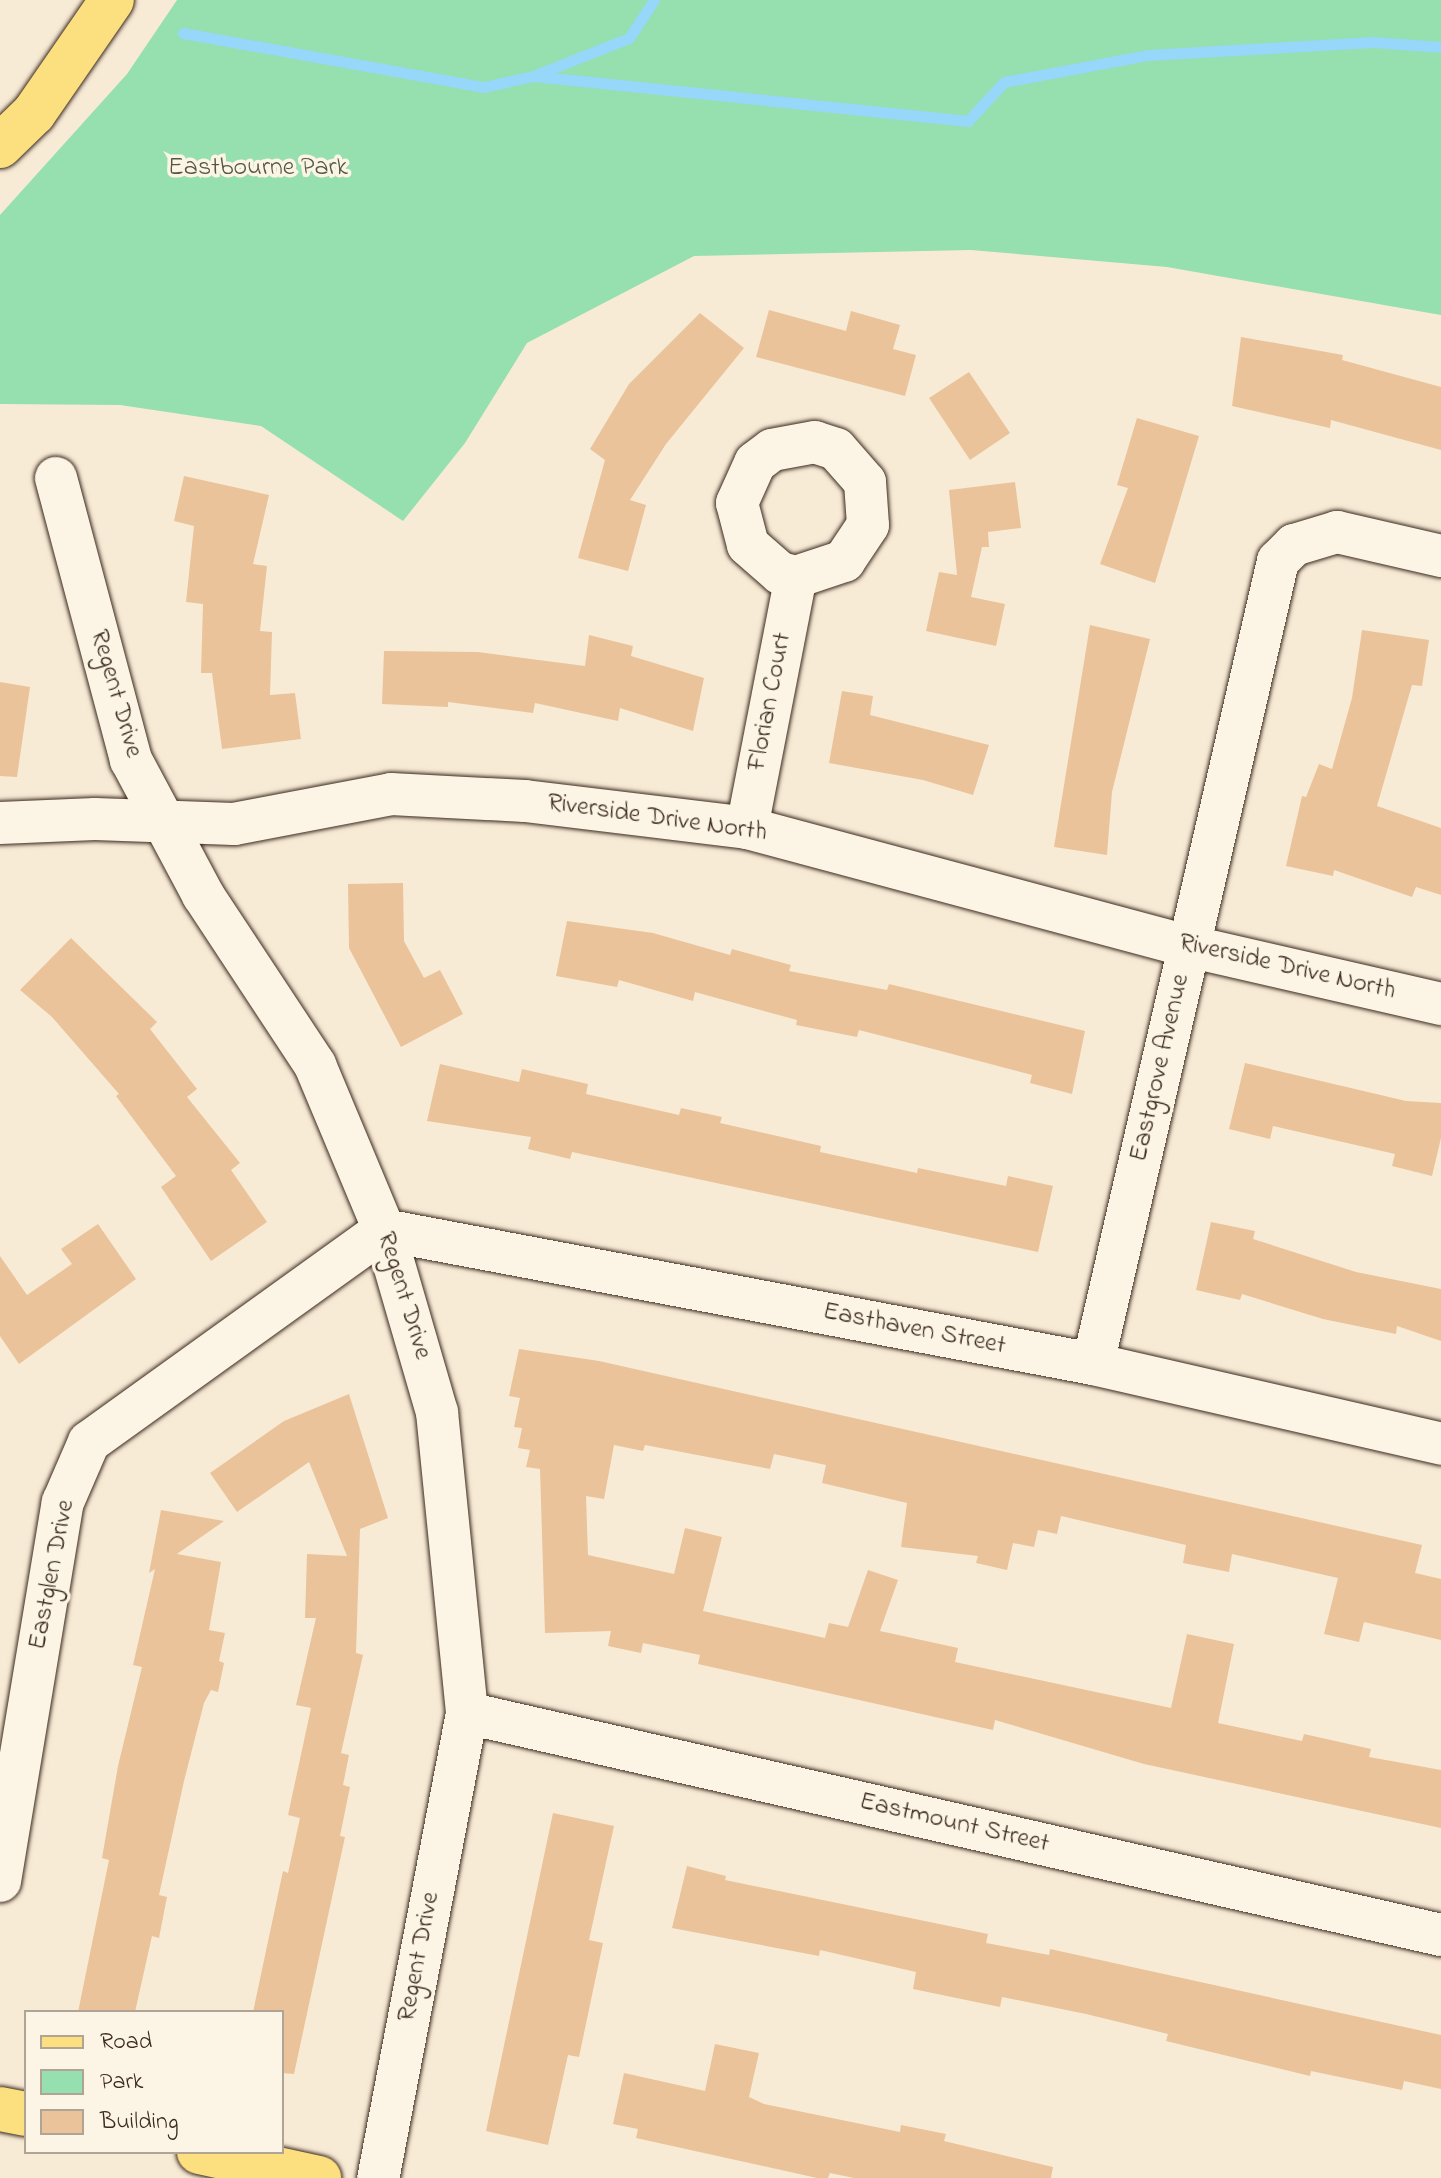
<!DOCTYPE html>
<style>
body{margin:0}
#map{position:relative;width:1441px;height:2178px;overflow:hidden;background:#f8ebd6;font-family:"Indie Flower",sans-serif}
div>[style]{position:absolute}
.green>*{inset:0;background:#96dfae}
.stream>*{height:11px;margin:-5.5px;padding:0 5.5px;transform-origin:5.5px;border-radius:5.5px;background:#97d7f9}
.building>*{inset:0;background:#eac39a}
.roads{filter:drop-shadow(0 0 2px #3b2a1e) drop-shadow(0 0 2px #3b2a1e)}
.minor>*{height:42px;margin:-21px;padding:0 21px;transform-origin:21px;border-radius:21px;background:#fcf5e5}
.major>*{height:44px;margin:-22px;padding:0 22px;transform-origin:22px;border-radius:22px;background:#fce080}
span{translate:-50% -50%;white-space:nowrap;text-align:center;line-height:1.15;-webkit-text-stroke:7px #fcf5e5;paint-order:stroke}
.park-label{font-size:26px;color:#525742}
.street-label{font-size:26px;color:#3b2a1e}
.legend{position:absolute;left:24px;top:2010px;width:260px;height:144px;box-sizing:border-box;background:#fcf5e5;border:2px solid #afa495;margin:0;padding:10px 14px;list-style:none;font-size:24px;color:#3b2a1e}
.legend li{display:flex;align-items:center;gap:16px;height:40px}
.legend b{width:40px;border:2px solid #afa495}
</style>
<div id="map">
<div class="green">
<div style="clip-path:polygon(177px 0,1441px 0,1441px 315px,1167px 267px,971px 250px,694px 256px,527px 343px,465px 443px,403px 521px,261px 426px,120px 405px,0 404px,0 215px,127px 74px)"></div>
</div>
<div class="stream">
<div style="left:183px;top:33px;width:306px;rotate:10.2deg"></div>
<div style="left:484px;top:87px;width:50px;rotate:-12.7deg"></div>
<div style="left:533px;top:76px;width:103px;rotate:-21.6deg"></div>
<div style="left:629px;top:38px;width:45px;rotate:-56.7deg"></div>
<div style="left:533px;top:76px;width:437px;rotate:5.9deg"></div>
<div style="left:968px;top:121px;width:53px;rotate:-47.3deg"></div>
<div style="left:1004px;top:82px;width:147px;rotate:-10.6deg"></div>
<div style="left:1148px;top:55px;width:225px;rotate:-3.3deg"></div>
<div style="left:1373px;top:42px;width:68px;rotate:4.2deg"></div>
</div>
<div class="building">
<div style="clip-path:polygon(769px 310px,846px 331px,851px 311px,900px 325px,893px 349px,916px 355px,905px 396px,756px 357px)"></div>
<div style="clip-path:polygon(700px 313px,744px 348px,666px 444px,630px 500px,646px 505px,628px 571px,578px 558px,605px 460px,590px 449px,629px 384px)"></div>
<div style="clip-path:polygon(1241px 337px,1343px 355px,1342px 360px,1441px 387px,1441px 450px,1331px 420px,1330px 428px,1232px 406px)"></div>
<div style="clip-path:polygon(969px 372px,1010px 433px,970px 460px,929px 398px)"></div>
<div style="clip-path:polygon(1137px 418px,1199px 436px,1155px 583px,1100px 564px,1128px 488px,1117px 485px)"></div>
<div style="clip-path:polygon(184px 476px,269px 495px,253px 564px,267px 566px,260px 631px,272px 632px,270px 695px,295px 693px,301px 739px,222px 749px,212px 673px,201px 673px,203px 604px,186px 602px,194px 526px,174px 521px)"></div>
<div style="clip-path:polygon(1015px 482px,1021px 528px,988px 532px,989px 547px,982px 547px,971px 597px,1005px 604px,996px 646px,926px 631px,939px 572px,957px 575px,949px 490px)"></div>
<div style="clip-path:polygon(1090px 625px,1150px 639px,1112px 792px,1107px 855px,1054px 847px)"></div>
<div style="clip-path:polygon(1362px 630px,1429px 640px,1422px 686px,1412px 685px,1377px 806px,1441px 828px,1441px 895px,1416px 887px,1412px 897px,1334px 870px,1333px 876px,1286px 866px,1302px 796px,1306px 797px,1319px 764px,1332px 769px,1352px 698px)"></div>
<div style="clip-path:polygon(589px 635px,633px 646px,631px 656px,704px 678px,693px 731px,620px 708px,618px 721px,535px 703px,533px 713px,448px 702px,448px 707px,382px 704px,384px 651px,478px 652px,585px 666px)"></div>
<div style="clip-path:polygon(0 682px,30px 687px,17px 777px,0 776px)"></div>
<div style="clip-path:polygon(842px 691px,873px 696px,870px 715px,989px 745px,973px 795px,923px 780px,829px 763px)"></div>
<div style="clip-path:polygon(403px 883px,404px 941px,424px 978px,440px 970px,463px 1014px,401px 1047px,349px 948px,348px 884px)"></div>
<div style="clip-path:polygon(567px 921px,653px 933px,730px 955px,732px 949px,791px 965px,789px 971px,887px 990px,889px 984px,1085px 1031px,1072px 1094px,1030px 1083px,1032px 1075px,937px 1050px,859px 1030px,857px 1037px,796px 1025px,797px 1020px,695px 992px,693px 1001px,619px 980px,617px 987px,556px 976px)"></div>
<div style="clip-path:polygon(71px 938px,157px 1022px,150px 1029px,197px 1089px,187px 1097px,240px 1163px,231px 1170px,267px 1222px,211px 1261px,161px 1187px,176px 1176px,116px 1096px,119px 1094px,52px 1017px,20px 990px)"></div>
<div style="clip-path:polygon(1245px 1063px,1406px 1101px,1441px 1103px,1441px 1138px,1432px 1176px,1392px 1166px,1395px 1154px,1273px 1126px,1270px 1139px,1229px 1129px)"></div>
<div style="clip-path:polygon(440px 1064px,519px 1082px,522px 1069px,588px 1084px,586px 1094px,679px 1115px,681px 1108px,722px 1117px,720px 1123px,821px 1146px,820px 1152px,917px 1173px,918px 1168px,1006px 1186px,1008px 1176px,1053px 1186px,1038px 1252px,572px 1152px,570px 1159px,528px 1149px,531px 1137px,427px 1121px)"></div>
<div style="clip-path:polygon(1211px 1222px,1255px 1231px,1253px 1239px,1356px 1272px,1441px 1289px,1441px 1341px,1397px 1326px,1396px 1334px,1323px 1319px,1242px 1294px,1240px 1300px,1196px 1290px)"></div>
<div style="clip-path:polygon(98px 1224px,136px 1279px,19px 1364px,0 1336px,0 1256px,27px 1295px,72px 1264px,61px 1249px)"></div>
<div style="clip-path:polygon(519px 1349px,599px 1361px,1422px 1545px,1415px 1573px,1441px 1579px,1441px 1640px,1364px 1622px,1359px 1642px,1324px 1634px,1338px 1578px,1232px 1554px,1229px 1572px,1183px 1563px,1186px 1545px,1061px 1516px,1057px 1534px,1038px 1530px,1034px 1547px,1013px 1543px,1007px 1570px,976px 1563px,978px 1556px,901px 1547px,907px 1503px,822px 1483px,826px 1465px,774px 1454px,770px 1469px,645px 1445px,643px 1451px,614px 1445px,604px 1499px,586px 1496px,588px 1555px,674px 1574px,685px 1528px,722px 1537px,703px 1611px,825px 1638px,829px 1623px,848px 1627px,868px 1570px,898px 1580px,880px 1631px,958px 1648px,955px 1662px,1171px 1708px,1187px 1634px,1234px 1644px,1218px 1723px,1302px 1741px,1304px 1734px,1371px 1749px,1369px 1757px,1441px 1770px,1441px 1828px,1144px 1764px,995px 1720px,993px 1730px,698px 1664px,700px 1655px,643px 1643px,641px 1653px,608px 1646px,611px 1631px,545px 1633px,540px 1469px,526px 1467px,530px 1450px,518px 1448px,522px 1428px,514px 1427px,520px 1398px,509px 1396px)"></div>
<div style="clip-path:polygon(349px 1394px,388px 1518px,360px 1529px,356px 1653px,363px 1655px,341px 1753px,349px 1755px,343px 1785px,350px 1787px,340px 1836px,345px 1837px,294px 2074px,282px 2073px,282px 2012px,253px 2012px,283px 1871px,288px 1873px,300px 1818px,288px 1815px,311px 1708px,296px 1705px,316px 1618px,305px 1618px,307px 1554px,347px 1556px,309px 1462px,237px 1512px,210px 1473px,284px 1421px)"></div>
<div style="clip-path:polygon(161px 1510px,224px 1521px,177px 1554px,221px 1562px,209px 1630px,225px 1633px,219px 1661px,224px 1663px,218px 1692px,211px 1690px,204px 1703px,184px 1781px,159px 1895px,167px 1897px,159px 1938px,152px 1936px,135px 2012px,78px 2012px,109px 1860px,102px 1858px,118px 1766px,142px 1667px,133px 1665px,155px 1569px,149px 1573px)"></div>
<div style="clip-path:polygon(553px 1813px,614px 1826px,589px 1940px,603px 1943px,579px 2057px,568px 2055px,548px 2145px,486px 2131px)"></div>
<div style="clip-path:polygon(687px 1866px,726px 1876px,725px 1880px,988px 1934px,986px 1943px,1049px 1955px,1050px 1949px,1441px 2035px,1441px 2089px,1404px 2081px,1402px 2090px,1311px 2071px,1310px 2076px,1166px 2041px,1168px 2034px,1086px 2014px,1002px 1997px,1000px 2007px,913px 1989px,916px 1972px,820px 1950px,819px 1956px,672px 1928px)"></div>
<div style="clip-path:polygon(715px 2044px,759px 2053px,749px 2097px,764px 2104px,900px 2132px,901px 2125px,946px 2134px,944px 2141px,1053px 2167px,1051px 2178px,854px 2178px,830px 2173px,828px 2178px,817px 2178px,636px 2138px,638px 2129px,613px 2124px,624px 2073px,705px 2091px)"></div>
</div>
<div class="roads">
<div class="minor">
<div style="left:56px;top:478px;width:292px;rotate:75.1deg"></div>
<div style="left:131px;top:760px;width:153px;rotate:61.9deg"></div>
<div style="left:203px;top:895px;width:204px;rotate:56.6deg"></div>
<div style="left:315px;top:1065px;width:179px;rotate:67.3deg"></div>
<div style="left:384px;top:1230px;width:190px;rotate:73.8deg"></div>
<div style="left:437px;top:1412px;width:302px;rotate:84.3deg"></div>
<div style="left:467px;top:1713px;width:473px;rotate:100.8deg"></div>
<div style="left:0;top:823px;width:95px;rotate:-2.4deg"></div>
<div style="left:95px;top:819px;width:139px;rotate:2.1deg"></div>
<div style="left:234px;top:824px;width:160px;rotate:-10.8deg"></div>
<div style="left:391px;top:794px;width:134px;rotate:3deg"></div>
<div style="left:525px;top:801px;width:224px;rotate:6.9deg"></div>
<div style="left:747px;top:828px;width:457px;rotate:15deg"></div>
<div style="left:1188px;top:946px;width:260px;rotate:12.9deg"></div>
<div style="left:747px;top:828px;width:256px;rotate:-79deg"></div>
<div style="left:796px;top:577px;width:51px;rotate:-18.4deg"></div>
<div style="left:844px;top:561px;width:43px;rotate:-56.3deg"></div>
<div style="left:868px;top:525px;width:43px;rotate:-94deg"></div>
<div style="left:865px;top:482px;width:44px;rotate:-131.3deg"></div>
<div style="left:836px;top:449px;width:22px;rotate:-162deg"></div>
<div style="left:815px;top:442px;width:44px;rotate:169.5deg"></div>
<div style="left:772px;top:450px;width:21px;rotate:143deg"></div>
<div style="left:755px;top:463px;width:44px;rotate:114.2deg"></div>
<div style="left:737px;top:503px;width:43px;rotate:75.3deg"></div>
<div style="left:748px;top:545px;width:43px;rotate:41.2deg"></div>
<div style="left:780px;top:573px;width:16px;rotate:14deg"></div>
<div style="left:384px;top:1230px;width:722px;rotate:10.7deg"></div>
<div style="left:1093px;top:1364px;width:357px;rotate:12.9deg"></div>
<div style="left:1093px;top:1364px;width:824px;rotate:-77.03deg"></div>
<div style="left:1278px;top:561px;width:23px;rotate:-45deg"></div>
<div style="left:1294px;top:545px;width:45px;rotate:-16.8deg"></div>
<div style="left:1337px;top:532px;width:107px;rotate:13deg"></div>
<div style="left:467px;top:1713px;width:999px;rotate:12.84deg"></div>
<div style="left:0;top:1881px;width:384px;rotate:-80.6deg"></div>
<div style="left:63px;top:1502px;width:65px;rotate:-66.6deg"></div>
<div style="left:89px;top:1442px;width:363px;rotate:-35.7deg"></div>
</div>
<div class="major">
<div style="left:0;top:146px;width:47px;rotate:-44.1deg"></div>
<div style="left:34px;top:113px;width:137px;rotate:-55.4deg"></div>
<div style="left:0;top:2109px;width:26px;rotate:11deg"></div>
<div style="left:199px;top:2152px;width:123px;rotate:12.2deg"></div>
</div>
</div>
<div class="park-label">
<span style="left:258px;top:169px">Eastbourne Park</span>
</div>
<div class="street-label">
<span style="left:115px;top:694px;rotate:74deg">Regent Drive</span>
<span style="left:771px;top:702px;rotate:-79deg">Florian Court</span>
<span style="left:657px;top:819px;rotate:8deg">Riverside Drive North</span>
<span style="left:1287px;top:968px;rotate:13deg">Riverside Drive North</span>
<span style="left:1161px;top:1068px;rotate:-77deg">Eastgrove Avenue</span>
<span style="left:403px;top:1296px;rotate:73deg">Regent Drive</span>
<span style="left:914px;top:1330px;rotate:11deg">Easthaven Street</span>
<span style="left:53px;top:1575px;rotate:-79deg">Eastglen Drive</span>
<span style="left:954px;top:1824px;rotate:13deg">Eastmount Street</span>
<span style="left:420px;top:1957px;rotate:-79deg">Regent Drive</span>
</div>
<ul class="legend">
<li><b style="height:10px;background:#fce080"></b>Road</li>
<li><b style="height:22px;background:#96dfae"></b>Park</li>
<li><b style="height:22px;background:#eac39a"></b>Building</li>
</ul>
</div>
